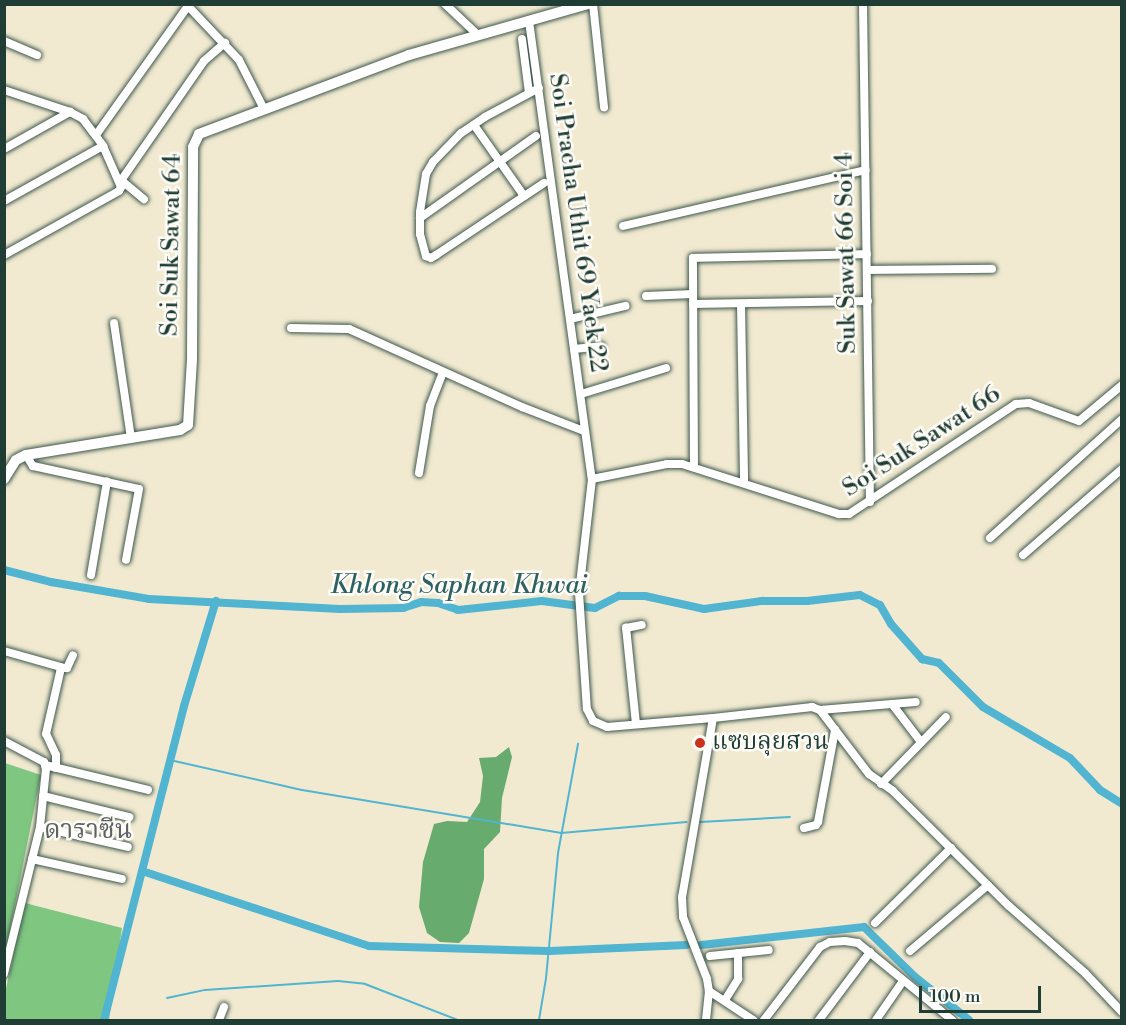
<!DOCTYPE html>
<meta charset="utf-8">
<style>
body{margin:0}
#map{position:relative;width:1126px;height:1025px;overflow:hidden;background:#f1ead1;font-family:"Libre Bodoni","Noto Serif Thai",serif}
div>[style]{position:absolute}
.green>*{inset:0;background:#7fc681}
.forest>*{inset:0;background:#67ab6f}
.stream>*{height:2px;margin:-1px;padding:0 1px;transform-origin:1px;border-radius:1px;background:#51b4d0}
.canal>*{height:8px;margin:-4px;padding:0 4px;transform-origin:4px;border-radius:4px;background:#51b4d0}
.roads{filter:drop-shadow(0 0 2px #3e574c) drop-shadow(0 0 2px #3e574c)}
.minor>*{height:8px;margin:-4px;padding:0 4px;transform-origin:4px;border-radius:4px;background:#fff}
.tertiary>*{height:10px;margin:-5px;padding:0 5px;transform-origin:5px;border-radius:5px;background:#fff}
.dots>*{width:16px;height:16px;translate:-50% -50%;box-sizing:border-box;border:3px solid #fdfcf7;border-radius:50%}
span{translate:-50% -50%;white-space:nowrap;text-align:center;line-height:1.15;-webkit-text-stroke:5px #fdfcf7;paint-order:stroke}
.street-label{font-size:24px;color:#1f3d34}
.poi-label{font-size:24px;color:#1f3d34}
.left{translate:0 -50%;text-align:left}
.water-label{font-size:26px;color:#2e6163;font-style:italic}
.neighbourhood-label{font-size:26px;color:#606365}
.frame{position:absolute;inset:0;border:6px solid #1f3d34;pointer-events:none}
.scale{position:absolute;left:919px;top:986px;width:122px;height:27px;box-sizing:border-box;border:3px solid #1f3d34;border-top:0;padding-left:8px;font-size:18px;line-height:21px;white-space:nowrap;color:#1f3d34;-webkit-text-stroke:4px #fdfcf7;paint-order:stroke}
</style>
<div id="map">
<div class="green">
<div style="clip-path:polygon(5px 763px,41px 775px,5px 954px,4px 763px)"></div>
<div style="clip-path:polygon(25px 903px,122px 928px,109px 1020px,5px 1020px,5px 993px)"></div>
</div>
<div class="forest">
<div style="clip-path:polygon(509px 747px,512px 757px,502px 798px,500px 832px,484px 849px,484px 879px,469px 933px,459px 943px,440px 942px,427px 933px,419px 907px,423px 862px,434px 824px,447px 821px,467px 822px,480px 802px,483px 776px,479px 758px,496px 757px)"></div>
</div>
<div class="stream">
<div style="left:170px;top:760px;width:135px;rotate:12.8deg"></div>
<div style="left:302px;top:790px;width:263px;rotate:9.4deg"></div>
<div style="left:561px;top:833px;width:126px;rotate:-5deg"></div>
<div style="left:700px;top:822px;width:90px;rotate:-3.2deg"></div>
<div style="left:167px;top:998px;width:39px;rotate:-12deg"></div>
<div style="left:205px;top:990px;width:133px;rotate:-3.9deg"></div>
<div style="left:338px;top:981px;width:27px;rotate:6deg"></div>
<div style="left:365px;top:984px;width:100px;rotate:21.2deg"></div>
<div style="left:539px;top:1020px;width:43px;rotate:-80.5deg"></div>
<div style="left:546px;top:978px;width:126px;rotate:-84.5deg"></div>
<div style="left:558px;top:853px;width:111px;rotate:-79.6deg"></div>
</div>
<div class="canal">
<div style="left:4px;top:570px;width:49px;rotate:14.3deg"></div>
<div style="left:51px;top:582px;width:99px;rotate:9.8deg"></div>
<div style="left:149px;top:599px;width:191px;rotate:3deg"></div>
<div style="left:340px;top:609px;width:63px;rotate:-0.9deg"></div>
<div style="left:403px;top:608px;width:19px;rotate:-18deg"></div>
<div style="left:421px;top:602px;width:17px;rotate:3deg"></div>
<div style="left:438px;top:603px;width:21px;rotate:19deg"></div>
<div style="left:458px;top:610px;width:84px;rotate:-6.1deg"></div>
<div style="left:542px;top:601px;width:53px;rotate:7.5deg"></div>
<div style="left:595px;top:608px;width:27px;rotate:-27deg"></div>
<div style="left:619px;top:596px;width:26px"></div>
<div style="left:645px;top:596px;width:60px;rotate:12.4deg"></div>
<div style="left:704px;top:609px;width:59px;rotate:-7.9deg"></div>
<div style="left:762px;top:601px;width:45px"></div>
<div style="left:807px;top:601px;width:53px;rotate:-6.5deg"></div>
<div style="left:860px;top:595px;width:22px;rotate:27deg"></div>
<div style="left:880px;top:605px;width:22px;rotate:60deg"></div>
<div style="left:891px;top:624px;width:47px;rotate:48.5deg"></div>
<div style="left:922px;top:659px;width:17px;rotate:13deg"></div>
<div style="left:939px;top:663px;width:62px;rotate:45deg"></div>
<div style="left:983px;top:707px;width:101px;rotate:30.4deg"></div>
<div style="left:1070px;top:758px;width:44px;rotate:46.8deg"></div>
<div style="left:1100px;top:790px;width:26px;rotate:32deg"></div>
<div style="left:142px;top:871px;width:239px;rotate:18.3deg"></div>
<div style="left:369px;top:946px;width:180px;rotate:1.6deg"></div>
<div style="left:549px;top:951px;width:138px;rotate:-2.5deg"></div>
<div style="left:701px;top:945px;width:164px;rotate:-6.3deg"></div>
<div style="left:864px;top:927px;width:71px;rotate:44.4deg"></div>
<div style="left:915px;top:977px;width:69px;rotate:38.5deg"></div>
<div style="left:104px;top:1020px;width:324px;rotate:-75.7deg"></div>
<div style="left:184px;top:706px;width:110px;rotate:-73.1deg"></div>
</div>
<div class="roads">
<div class="minor">
<div style="left:445px;top:4px;width:45px;rotate:43.2deg"></div>
<div style="left:593px;top:4px;width:104px;rotate:83.9deg"></div>
<div style="left:863px;top:4px;width:498px;rotate:89.2deg"></div>
<div style="left:529px;top:21px;width:462px;rotate:82.2deg"></div>
<div style="left:592px;top:479px;width:115px;rotate:96.5deg"></div>
<div style="left:579px;top:593px;width:116px;rotate:86.1deg"></div>
<div style="left:587px;top:709px;width:13px;rotate:63deg"></div>
<div style="left:593px;top:721px;width:15px;rotate:23deg"></div>
<div style="left:607px;top:727px;width:106px;rotate:-4.9deg"></div>
<div style="left:713px;top:718px;width:182px;rotate:99.8deg"></div>
<div style="left:682px;top:897px;width:20px;rotate:87deg"></div>
<div style="left:683px;top:917px;width:66px;rotate:68.8deg"></div>
<div style="left:707px;top:979px;width:12px;rotate:81deg"></div>
<div style="left:709px;top:991px;width:29px;rotate:96deg"></div>
<div style="left:522px;top:39px;width:54px;rotate:82.6deg"></div>
<div style="left:4px;top:41px;width:36px;rotate:23deg"></div>
<div style="left:539px;top:88px;width:61px;rotate:151.8deg"></div>
<div style="left:485px;top:117px;width:29px;rotate:146deg"></div>
<div style="left:461px;top:133px;width:40px;rotate:134deg"></div>
<div style="left:433px;top:162px;width:14px;rotate:120deg"></div>
<div style="left:426px;top:174px;width:38px;rotate:99deg"></div>
<div style="left:420px;top:212px;width:22px;rotate:90deg"></div>
<div style="left:420px;top:234px;width:23px;rotate:75deg"></div>
<div style="left:426px;top:256px;width:5px;rotate:22deg"></div>
<div style="left:431px;top:258px;width:6px;rotate:-31deg"></div>
<div style="left:436px;top:255px;width:130px;rotate:-33.7deg"></div>
<div style="left:4px;top:90px;width:70px;rotate:18.4deg"></div>
<div style="left:70px;top:112px;width:15px;rotate:28deg"></div>
<div style="left:83px;top:119px;width:34px;rotate:53deg"></div>
<div style="left:103px;top:146px;width:45px;rotate:66.3deg"></div>
<div style="left:121px;top:187px;width:4px;rotate:117deg"></div>
<div style="left:119px;top:191px;width:132px;rotate:150.9deg"></div>
<div style="left:474px;top:125px;width:87px;rotate:54.8deg"></div>
<div style="left:96px;top:135px;width:158px;rotate:-54.5deg"></div>
<div style="left:188px;top:6px;width:74px;rotate:46.6deg"></div>
<div style="left:239px;top:60px;width:55px;rotate:63deg"></div>
<div style="left:4px;top:149px;width:76px;rotate:-29.3deg"></div>
<div style="left:121px;top:180px;width:30px;rotate:40deg"></div>
<div style="left:120px;top:182px;width:147px;rotate:-55.2deg"></div>
<div style="left:204px;top:61px;width:28px;rotate:-41deg"></div>
<div style="left:4px;top:201px;width:113px;rotate:-29.1deg"></div>
<div style="left:420px;top:218px;width:142px;rotate:-35.3deg"></div>
<div style="left:623px;top:226px;width:249px;rotate:-13deg"></div>
<div style="left:867px;top:270px;width:125px;rotate:-0.5deg"></div>
<div style="left:646px;top:296px;width:47px;rotate:-2.4deg"></div>
<div style="left:693px;top:304px;width:175px;rotate:-1deg"></div>
<div style="left:741px;top:304px;width:178px;rotate:89deg"></div>
<div style="left:570px;top:319px;width:57px;rotate:-13.3deg"></div>
<div style="left:114px;top:323px;width:116px;rotate:81.6deg"></div>
<div style="left:291px;top:328px;width:58px;rotate:1deg"></div>
<div style="left:349px;top:329px;width:190px;rotate:24.3deg"></div>
<div style="left:522px;top:407px;width:66px;rotate:21.2deg"></div>
<div style="left:574px;top:349px;width:27px;rotate:-6deg"></div>
<div style="left:581px;top:394px;width:89px;rotate:-17deg"></div>
<div style="left:26px;top:455px;width:13px;rotate:58deg"></div>
<div style="left:33px;top:466px;width:108px;rotate:12.2deg"></div>
<div style="left:139px;top:489px;width:72px;rotate:100.4deg"></div>
<div style="left:694px;top:466px;width:208px;rotate:-90.3deg"></div>
<div style="left:693px;top:258px;width:174px;rotate:-1.3deg"></div>
<div style="left:419px;top:473px;width:68px;rotate:-80.7deg"></div>
<div style="left:430px;top:406px;width:36px;rotate:-69deg"></div>
<div style="left:592px;top:479px;width:76px;rotate:-11.3deg"></div>
<div style="left:667px;top:464px;width:15px"></div>
<div style="left:682px;top:464px;width:165px;rotate:17.7deg"></div>
<div style="left:839px;top:514px;width:10px"></div>
<div style="left:849px;top:514px;width:200px;rotate:-33.4deg"></div>
<div style="left:1016px;top:404px;width:13px;rotate:-4deg"></div>
<div style="left:1029px;top:403px;width:53px;rotate:19.8deg"></div>
<div style="left:1079px;top:421px;width:56px;rotate:-39.9deg"></div>
<div style="left:990px;top:538px;width:178px;rotate:-42deg"></div>
<div style="left:1023px;top:555px;width:131px;rotate:-41deg"></div>
<div style="left:91px;top:575px;width:95px;rotate:-80.3deg"></div>
<div style="left:4px;top:651px;width:62px;rotate:15.8deg"></div>
<div style="left:64px;top:668px;width:3px"></div>
<div style="left:67px;top:668px;width:14px;rotate:-65deg"></div>
<div style="left:892px;top:704px;width:48px;rotate:52.7deg"></div>
<div style="left:820px;top:710px;width:96px;rotate:-4.8deg"></div>
<div style="left:713px;top:718px;width:100px;rotate:-6.3deg"></div>
<div style="left:812px;top:707px;width:9px;rotate:21deg"></div>
<div style="left:820px;top:710px;width:81px;rotate:52.6deg"></div>
<div style="left:869px;top:774px;width:29px;rotate:35deg"></div>
<div style="left:893px;top:791px;width:163px;rotate:44.8deg"></div>
<div style="left:1009px;top:906px;width:101px;rotate:41.4deg"></div>
<div style="left:1085px;top:973px;width:54px;rotate:46.5deg"></div>
<div style="left:636px;top:724px;width:97px;rotate:-95.9deg"></div>
<div style="left:626px;top:628px;width:16px;rotate:-11deg"></div>
<div style="left:4px;top:741px;width:45px;rotate:27.7deg"></div>
<div style="left:44px;top:762px;width:7px;rotate:74deg"></div>
<div style="left:46px;top:769px;width:58px;rotate:95.9deg"></div>
<div style="left:40px;top:827px;width:151px;rotate:103.8deg"></div>
<div style="left:45px;top:765px;width:106px;rotate:13.6deg"></div>
<div style="left:56px;top:768px;width:13px;rotate:-90deg"></div>
<div style="left:56px;top:755px;width:23px;rotate:-115deg"></div>
<div style="left:46px;top:734px;width:68px;rotate:-77.2deg"></div>
<div style="left:881px;top:784px;width:93px;rotate:-45.9deg"></div>
<div style="left:43px;top:796px;width:89px;rotate:13.7deg"></div>
<div style="left:40px;top:827px;width:90px;rotate:12.8deg"></div>
<div style="left:804px;top:828px;width:12px;rotate:-14deg"></div>
<div style="left:816px;top:825px;width:4px;rotate:-56deg"></div>
<div style="left:818px;top:822px;width:94px;rotate:-79.5deg"></div>
<div style="left:32px;top:859px;width:92px;rotate:12.5deg"></div>
<div style="left:875px;top:923px;width:107px;rotate:-44.6deg"></div>
<div style="left:910px;top:951px;width:102px;rotate:-40.2deg"></div>
<div style="left:710px;top:956px;width:59px;rotate:-5.8deg"></div>
<div style="left:709px;top:991px;width:53px;rotate:33.4deg"></div>
<div style="left:725px;top:1000px;width:25px;rotate:-58deg"></div>
<div style="left:738px;top:979px;width:26px;rotate:-90deg"></div>
<div style="left:219px;top:1020px;width:14px;rotate:-69deg"></div>
<div style="left:764px;top:1020px;width:92px;rotate:-52.5deg"></div>
<div style="left:820px;top:947px;width:11px;rotate:-27deg"></div>
<div style="left:830px;top:942px;width:15px;rotate:-4deg"></div>
<div style="left:845px;top:941px;width:13px;rotate:9deg"></div>
<div style="left:858px;top:943px;width:122px;rotate:39.3deg"></div>
<div style="left:819px;top:1020px;width:85px;rotate:-53.1deg"></div>
<div style="left:876px;top:1020px;width:47px;rotate:-55.3deg"></div>
</div>
<div class="tertiary">
<div style="left:4px;top:479px;width:22px;rotate:-58deg"></div>
<div style="left:16px;top:460px;width:11px;rotate:-27deg"></div>
<div style="left:26px;top:455px;width:156px;rotate:-9.2deg"></div>
<div style="left:180px;top:430px;width:9px;rotate:-32deg"></div>
<div style="left:188px;top:425px;width:66px;rotate:-86.5deg"></div>
<div style="left:192px;top:359px;width:212px;rotate:-89.7deg"></div>
<div style="left:193px;top:147px;width:14px;rotate:-65deg"></div>
<div style="left:199px;top:134px;width:224px;rotate:-20.6deg"></div>
<div style="left:409px;top:55px;width:186px;rotate:-15.9deg"></div>
</div>
</div>
<div class="dots">
<div style="left:700px;top:743px;background:#c8321e"></div>
</div>
<div class="street-label">
<span style="left:577px;top:223px;rotate:82deg">Soi Pracha Uthit 69 Yaek 22</span>
<span style="left:172px;top:245px;rotate:-89deg">Soi Suk Sawat 64</span>
<span style="left:847px;top:253px;rotate:-91deg">Suk Sawat 66 Soi 4</span>
<span style="left:922px;top:442px;rotate:-33deg">Soi Suk Sawat 66</span>
</div>
<div class="poi-label">
<span class="left" style="left:712px;top:743px">แซบลุยสวน</span>
</div>
<div class="water-label">
<span style="left:459px;top:586px">Khlong Saphan Khwai</span>
</div>
<div class="neighbourhood-label">
<span style="left:88px;top:831px">ดาราซีน</span>
</div>
<div class="frame"></div>
<div class="scale">100 m</div>
</div>
